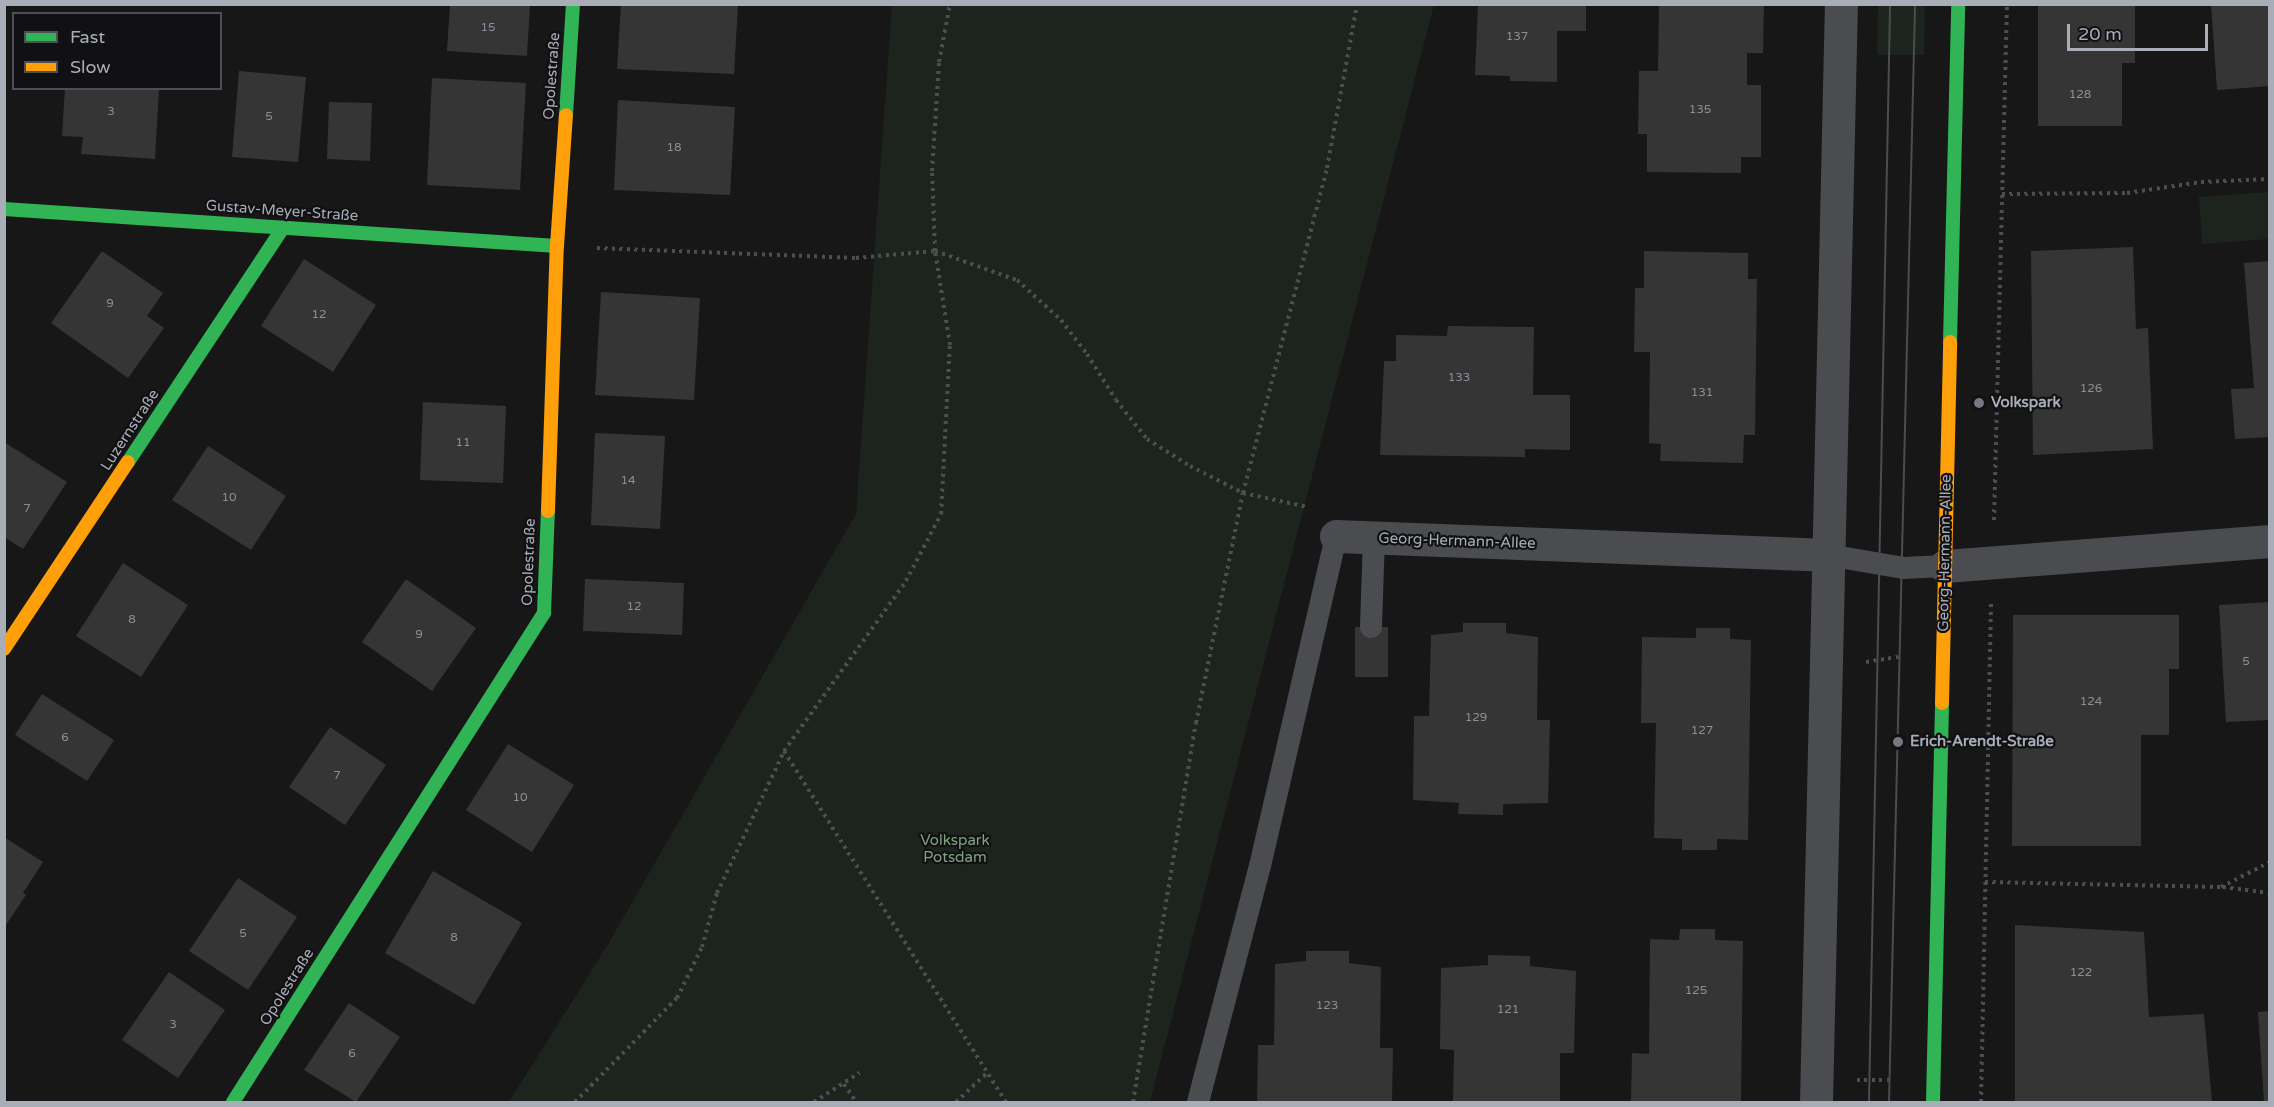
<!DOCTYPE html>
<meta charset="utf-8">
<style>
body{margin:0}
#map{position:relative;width:2274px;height:1107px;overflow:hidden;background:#171717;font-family:"Varela Round",sans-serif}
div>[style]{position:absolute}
.green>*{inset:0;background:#1d241e}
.building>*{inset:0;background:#353536}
.path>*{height:4px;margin-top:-2px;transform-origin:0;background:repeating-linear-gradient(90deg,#4d4e52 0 3px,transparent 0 7.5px)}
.lane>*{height:22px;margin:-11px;padding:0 11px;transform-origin:11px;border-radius:11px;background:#4b4c50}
.street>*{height:33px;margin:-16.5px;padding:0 16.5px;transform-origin:16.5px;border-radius:16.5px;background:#4b4c50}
.fast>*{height:14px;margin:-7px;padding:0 7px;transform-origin:7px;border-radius:7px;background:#30b455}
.slow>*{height:14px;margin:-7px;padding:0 7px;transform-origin:7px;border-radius:7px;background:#ff9f0a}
.tram>*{height:1.5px;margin:-0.75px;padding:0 0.75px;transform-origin:0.75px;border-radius:0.75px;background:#4b4c4f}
.dots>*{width:16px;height:16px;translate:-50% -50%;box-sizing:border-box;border:3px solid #111113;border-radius:50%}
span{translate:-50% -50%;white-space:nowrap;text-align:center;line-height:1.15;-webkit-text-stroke:4.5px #111113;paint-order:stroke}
.number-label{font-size:12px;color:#8b8f98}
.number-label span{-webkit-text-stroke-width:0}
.street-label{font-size:15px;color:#a8adb8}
.poi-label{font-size:15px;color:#a8adb8;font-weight:700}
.left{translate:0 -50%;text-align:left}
.park-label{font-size:15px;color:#7fa381}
.frame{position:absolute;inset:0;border:6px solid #a8adb8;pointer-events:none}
.legend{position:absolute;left:12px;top:12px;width:210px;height:78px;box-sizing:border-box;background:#111113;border:2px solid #4d4f55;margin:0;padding:8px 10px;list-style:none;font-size:18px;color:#a8adb8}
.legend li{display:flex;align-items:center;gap:12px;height:30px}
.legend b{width:30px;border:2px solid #4d4f55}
.scale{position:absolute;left:2067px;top:24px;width:141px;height:27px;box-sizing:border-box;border:3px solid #a8adb8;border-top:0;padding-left:8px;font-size:18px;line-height:21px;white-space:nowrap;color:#a8adb8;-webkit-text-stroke:4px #111113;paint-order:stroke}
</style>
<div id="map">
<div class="green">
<div style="clip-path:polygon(892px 5px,1434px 5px,1150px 1102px,509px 1102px,607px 946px,856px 514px)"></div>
<div style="clip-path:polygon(1878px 5px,1925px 5px,1924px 55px,1877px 55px)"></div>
<div style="clip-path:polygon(2269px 192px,2269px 239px,2202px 244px,2199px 197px)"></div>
</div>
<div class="building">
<div style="clip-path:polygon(450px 4px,530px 4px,527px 56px,447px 51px)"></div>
<div style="clip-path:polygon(621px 4px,738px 4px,734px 74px,617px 69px)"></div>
<div style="clip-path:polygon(1478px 4px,1586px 4px,1586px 31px,1557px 31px,1557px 82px,1510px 81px,1510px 76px,1475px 75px)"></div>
<div style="clip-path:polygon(1659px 4px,1764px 4px,1763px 53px,1747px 53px,1747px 85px,1761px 85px,1761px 157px,1741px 157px,1741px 173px,1647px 172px,1647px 134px,1638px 134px,1639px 71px,1658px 71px)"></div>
<div style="clip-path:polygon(2038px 4px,2135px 4px,2135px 63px,2122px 63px,2122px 126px,2038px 126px)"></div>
<div style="clip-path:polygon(2211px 4px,2270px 4px,2270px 86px,2217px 90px)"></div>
<div style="clip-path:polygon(239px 71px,306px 77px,298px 162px,232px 157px)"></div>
<div style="clip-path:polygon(432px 78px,526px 83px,520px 190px,427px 185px)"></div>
<div style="clip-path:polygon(65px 88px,159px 88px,155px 159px,81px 154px,83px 137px,62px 136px)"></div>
<div style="clip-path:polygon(618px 100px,735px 107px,730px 195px,614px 190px)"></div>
<div style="clip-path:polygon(329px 102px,372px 103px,370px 161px,327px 159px)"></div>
<div style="clip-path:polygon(2133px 247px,2136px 329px,2148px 328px,2153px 449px,2033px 455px,2031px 251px)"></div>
<div style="clip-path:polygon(102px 251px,163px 293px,147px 316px,164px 328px,128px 378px,51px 323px)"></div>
<div style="clip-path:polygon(1644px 251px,1748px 253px,1748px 279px,1757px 279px,1755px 435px,1744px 435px,1743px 463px,1660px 461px,1661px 444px,1649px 443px,1650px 352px,1634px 352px,1635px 288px,1644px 288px)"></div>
<div style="clip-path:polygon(304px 259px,376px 305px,333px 372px,261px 326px)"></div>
<div style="clip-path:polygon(2270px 261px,2270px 437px,2235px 439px,2231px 389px,2254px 388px,2244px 263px)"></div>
<div style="clip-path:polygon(601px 292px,700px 298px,694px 400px,595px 395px)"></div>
<div style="clip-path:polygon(1448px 326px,1534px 327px,1533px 395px,1570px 395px,1570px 450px,1525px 449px,1525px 457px,1380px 455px,1384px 361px,1396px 361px,1396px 335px,1447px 336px)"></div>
<div style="clip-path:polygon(423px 402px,506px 406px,503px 483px,420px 480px)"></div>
<div style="clip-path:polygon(595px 433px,665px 436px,660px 529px,591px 525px)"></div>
<div style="clip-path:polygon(4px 442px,67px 482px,23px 549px,4px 537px)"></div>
<div style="clip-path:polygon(208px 446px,286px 496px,251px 550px,172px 500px)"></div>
<div style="clip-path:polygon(123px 563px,188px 605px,141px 677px,76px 636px)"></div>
<div style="clip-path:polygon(406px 579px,476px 628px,432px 691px,362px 642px)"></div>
<div style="clip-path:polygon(585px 579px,684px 583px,682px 635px,583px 631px)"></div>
<div style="clip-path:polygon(2270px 602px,2270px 720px,2226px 722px,2219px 605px)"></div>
<div style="clip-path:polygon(2013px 615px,2179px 615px,2179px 669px,2169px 669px,2169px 735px,2141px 735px,2141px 846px,2012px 846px)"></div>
<div style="clip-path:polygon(1463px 623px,1506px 623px,1506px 633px,1538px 637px,1537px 720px,1550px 720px,1548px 803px,1503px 804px,1503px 815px,1458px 814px,1459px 803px,1413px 800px,1414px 716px,1429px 716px,1431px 635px,1463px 632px)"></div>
<div style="clip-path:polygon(1355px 627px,1388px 627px,1388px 677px,1355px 677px)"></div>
<div style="clip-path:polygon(1696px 628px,1730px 628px,1730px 639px,1751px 640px,1748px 840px,1717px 839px,1717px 850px,1682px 850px,1682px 839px,1654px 838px,1656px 723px,1641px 723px,1642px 637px,1696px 638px)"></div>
<div style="clip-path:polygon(42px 694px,114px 740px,87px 781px,15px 735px)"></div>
<div style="clip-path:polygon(330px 727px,386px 765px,345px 825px,289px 787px)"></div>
<div style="clip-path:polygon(508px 744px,574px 785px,532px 852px,466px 810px)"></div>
<div style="clip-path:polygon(4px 837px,43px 862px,23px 893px,26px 895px,4px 928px)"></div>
<div style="clip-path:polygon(433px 871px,522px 923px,474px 1005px,385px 953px)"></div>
<div style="clip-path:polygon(238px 878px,297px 917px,248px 990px,189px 951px)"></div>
<div style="clip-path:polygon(2015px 925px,2144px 932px,2149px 1017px,2204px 1014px,2212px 1102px,2015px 1102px)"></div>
<div style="clip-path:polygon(1680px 929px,1715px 929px,1715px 940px,1743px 941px,1741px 1102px,1631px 1102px,1632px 1053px,1649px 1054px,1650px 939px,1679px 940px)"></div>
<div style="clip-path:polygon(1306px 951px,1349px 951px,1349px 963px,1381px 967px,1380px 1048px,1393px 1048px,1392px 1102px,1257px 1102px,1258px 1045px,1274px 1045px,1275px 964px,1306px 961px)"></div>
<div style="clip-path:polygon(1488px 955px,1530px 956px,1530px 966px,1576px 971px,1574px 1053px,1560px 1053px,1560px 1102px,1453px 1102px,1454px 1050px,1440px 1049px,1441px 968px,1488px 965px)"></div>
<div style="clip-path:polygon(169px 972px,225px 1010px,178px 1078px,122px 1040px)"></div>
<div style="clip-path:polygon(349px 1003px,400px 1037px,356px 1102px,304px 1070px)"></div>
<div style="clip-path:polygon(2270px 1011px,2270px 1102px,2264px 1102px,2258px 1012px)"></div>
</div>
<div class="path">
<div style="left:2002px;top:194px;width:125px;rotate:-0.5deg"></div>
<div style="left:2127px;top:193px;width:75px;rotate:-8.5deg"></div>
<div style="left:2201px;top:182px;width:69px;rotate:-2.5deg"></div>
<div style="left:597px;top:248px;width:259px;rotate:2.2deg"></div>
<div style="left:856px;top:258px;width:79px;rotate:-5.1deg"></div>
<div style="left:935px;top:251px;width:87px;rotate:19.5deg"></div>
<div style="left:1017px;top:280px;width:59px;rotate:42.3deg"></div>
<div style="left:1061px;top:320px;width:43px;rotate:52.6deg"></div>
<div style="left:1087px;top:354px;width:54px;rotate:57.8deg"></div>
<div style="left:1116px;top:400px;width:50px;rotate:51.5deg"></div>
<div style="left:1147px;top:439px;width:51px;rotate:32.1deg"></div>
<div style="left:1190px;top:466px;width:59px;rotate:27deg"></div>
<div style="left:1243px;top:493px;width:66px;rotate:12.2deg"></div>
<div style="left:1994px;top:520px;width:516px;rotate:-88.56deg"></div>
<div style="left:1866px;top:662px;width:36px;rotate:-9deg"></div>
<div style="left:784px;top:751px;width:415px;rotate:57.7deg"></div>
<div style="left:1985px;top:882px;width:236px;rotate:1.2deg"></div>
<div style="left:2221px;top:887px;width:55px;rotate:-27deg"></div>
<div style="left:2223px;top:887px;width:47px;rotate:7.3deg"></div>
<div style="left:1857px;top:1080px;width:34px"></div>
<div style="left:844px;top:1084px;width:22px;rotate:56deg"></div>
<div style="left:575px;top:1102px;width:146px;rotate:-45.6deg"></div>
<div style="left:677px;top:998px;width:57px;rotate:-63.9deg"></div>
<div style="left:702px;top:947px;width:56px;rotate:-74.5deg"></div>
<div style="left:717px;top:893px;width:157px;rotate:-64.7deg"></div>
<div style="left:784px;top:751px;width:209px;rotate:-54.3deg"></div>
<div style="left:906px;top:581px;width:76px;rotate:-62.4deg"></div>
<div style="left:941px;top:514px;width:169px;rotate:-87deg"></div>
<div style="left:950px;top:345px;width:95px;rotate:-99.1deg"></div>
<div style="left:935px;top:251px;width:80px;rotate:-92.1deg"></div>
<div style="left:932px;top:171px;width:109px;rotate:-86.3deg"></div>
<div style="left:939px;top:62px;width:59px;rotate:-79.3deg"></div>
<div style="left:814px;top:1102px;width:54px;rotate:-32.8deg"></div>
<div style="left:956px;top:1102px;width:42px;rotate:-43.1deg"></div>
<div style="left:1133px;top:1102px;width:384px;rotate:-80.6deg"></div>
<div style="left:1196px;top:723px;width:235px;rotate:-78.5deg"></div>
<div style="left:1243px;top:493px;width:336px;rotate:-75.5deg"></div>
<div style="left:1327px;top:168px;width:167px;rotate:-79.6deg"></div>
<div style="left:1981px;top:1102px;width:500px;rotate:-88.85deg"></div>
</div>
<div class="lane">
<div style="left:1828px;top:555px;width:76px;rotate:9.8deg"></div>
<div style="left:1903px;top:568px;width:42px;rotate:-2.7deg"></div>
<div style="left:1371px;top:627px;width:89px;rotate:-88.1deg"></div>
<div style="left:1198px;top:1102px;width:244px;rotate:-75.3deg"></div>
<div style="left:1260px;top:866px;width:339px;rotate:-77deg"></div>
</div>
<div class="street">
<div style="left:1336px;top:536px;width:492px;rotate:2.2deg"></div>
<div style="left:1945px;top:566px;width:326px;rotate:-4.4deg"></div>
<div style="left:1816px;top:1102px;width:1098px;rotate:-88.7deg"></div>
</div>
<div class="fast">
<div style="left:566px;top:115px;width:111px;rotate:-86.4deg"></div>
<div style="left:4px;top:209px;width:554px;rotate:3.83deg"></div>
<div style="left:1950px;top:342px;width:338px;rotate:-88.6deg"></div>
<div style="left:128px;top:462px;width:281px;rotate:-56.5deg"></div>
<div style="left:233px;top:1102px;width:580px;rotate:-57.54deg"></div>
<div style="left:544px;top:613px;width:102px;rotate:-87.8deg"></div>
<div style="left:1933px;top:1102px;width:399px;rotate:-88.7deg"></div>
</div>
<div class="slow">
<div style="left:548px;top:511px;width:265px;rotate:-88.1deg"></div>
<div style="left:557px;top:246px;width:131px;rotate:-86.1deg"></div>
<div style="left:4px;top:649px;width:224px;rotate:-56.5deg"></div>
<div style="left:1942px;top:703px;width:361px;rotate:-88.7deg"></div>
</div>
<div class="tram">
<div style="left:1869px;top:1102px;width:1098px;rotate:-88.9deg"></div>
<div style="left:1889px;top:1102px;width:1098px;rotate:-88.64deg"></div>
</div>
<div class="dots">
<div style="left:1979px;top:403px;background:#757880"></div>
<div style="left:1898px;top:742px;background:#757880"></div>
</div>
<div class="number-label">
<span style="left:488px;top:28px">15</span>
<span style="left:1517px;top:37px">137</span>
<span style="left:2080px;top:95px">128</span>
<span style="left:1700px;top:110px">135</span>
<span style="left:111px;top:112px">3</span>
<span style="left:269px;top:117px">5</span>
<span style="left:674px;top:148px">18</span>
<span style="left:110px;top:304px">9</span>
<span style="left:319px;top:315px">12</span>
<span style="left:1459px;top:378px">133</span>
<span style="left:2091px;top:389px">126</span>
<span style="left:1702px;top:393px">131</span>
<span style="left:463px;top:443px">11</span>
<span style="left:628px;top:481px">14</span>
<span style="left:229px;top:498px">10</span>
<span style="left:27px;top:509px">7</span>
<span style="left:634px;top:607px">12</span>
<span style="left:132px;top:620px">8</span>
<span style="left:419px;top:635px">9</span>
<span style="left:2246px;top:662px">5</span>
<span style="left:2091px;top:702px">124</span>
<span style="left:1476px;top:718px">129</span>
<span style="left:1702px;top:731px">127</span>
<span style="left:65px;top:738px">6</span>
<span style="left:337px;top:776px">7</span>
<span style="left:520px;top:798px">10</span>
<span style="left:243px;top:934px">5</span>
<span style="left:454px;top:938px">8</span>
<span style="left:2081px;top:973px">122</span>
<span style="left:1696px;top:991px">125</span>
<span style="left:1327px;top:1006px">123</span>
<span style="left:1508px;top:1010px">121</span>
<span style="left:173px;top:1025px">3</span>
<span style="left:352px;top:1054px">6</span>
</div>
<div class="street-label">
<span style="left:552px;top:76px;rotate:-86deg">Opolestraße</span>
<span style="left:282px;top:211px;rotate:4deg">Gustav-Meyer-Straße</span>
<span style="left:130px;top:430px;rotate:-57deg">Luzernstraße</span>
<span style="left:1457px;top:541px;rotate:2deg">Georg-Hermann-Allee</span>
<span style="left:1945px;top:553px;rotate:-89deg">Georg-Hermann-Allee</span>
<span style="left:529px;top:562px;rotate:-88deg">Opolestraße</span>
<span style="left:287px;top:987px;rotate:-58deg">Opolestraße</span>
</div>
<div class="poi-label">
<span class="left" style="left:1991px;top:403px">Volkspark</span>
<span class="left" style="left:1910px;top:742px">Erich-Arendt-Straße</span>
</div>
<div class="park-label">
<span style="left:955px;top:849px">Volkspark<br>Potsdam</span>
</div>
<div class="frame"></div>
<ul class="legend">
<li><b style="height:8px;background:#30b455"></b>Fast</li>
<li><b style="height:8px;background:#ff9f0a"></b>Slow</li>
</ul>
<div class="scale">20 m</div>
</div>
